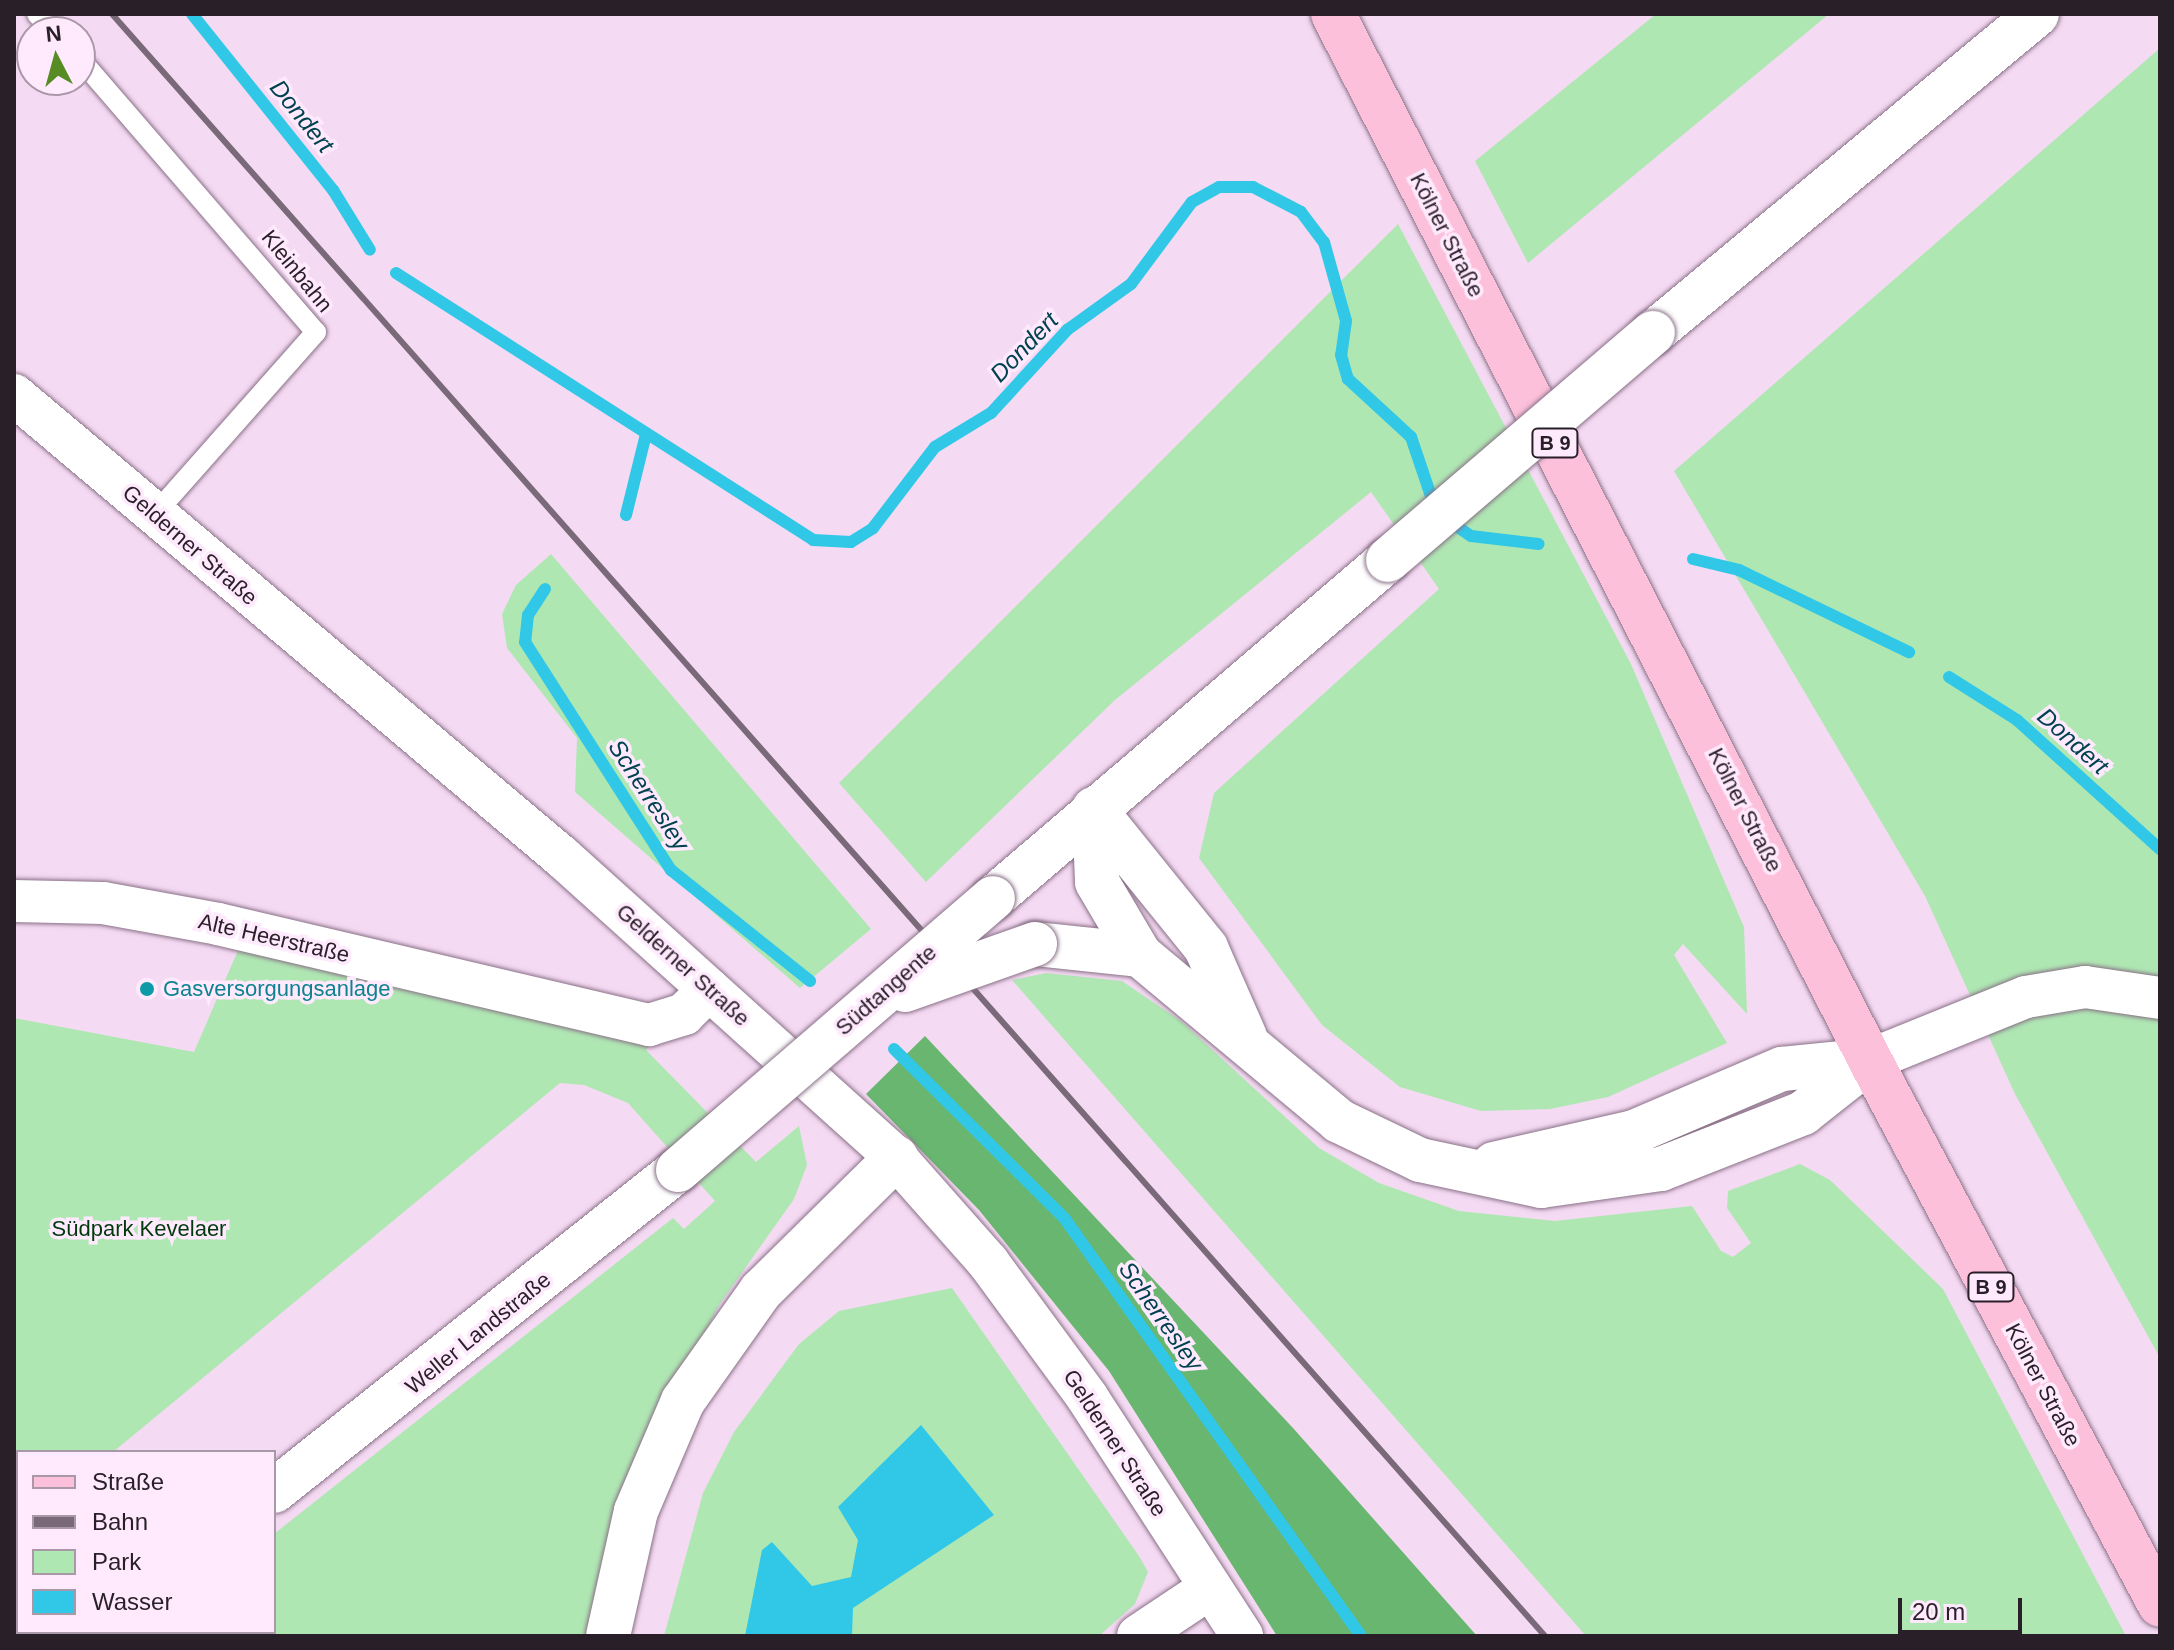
<!DOCTYPE html>
<meta charset="utf-8">
<style>
body{margin:0}
#map{position:relative;width:2174px;height:1650px;overflow:hidden;background:#f5daf3;font-family:Arial,sans-serif}
div>[style]{position:absolute}
.green>*{inset:0;background:#afe7b3}
.forest>*{inset:0;background:#68b670}
.water>*{inset:0;background:#31c8e8}
.stream>*{height:12px;margin:-6px;padding:0 6px;transform-origin:6px;border-radius:6px;background:#31c8e8}
.roads{filter:drop-shadow(0 0 2px #897187) drop-shadow(0 0 2px #897187)}
.lane>*{height:20px;margin:-10px;padding:0 10px;transform-origin:10px;border-radius:10px;background:#fff}
.street>*{height:42px;margin:-21px;padding:0 21px;transform-origin:21px;border-radius:21px;background:#fff}
.secondary>*{height:44px;margin:-22px;padding:0 22px;transform-origin:22px;border-radius:22px;background:#fff}
.primary>*{height:44px;margin:-22px;padding:0 22px;transform-origin:22px;border-radius:22px;background:#fcc0da}
.rail>*{height:6px;margin:-3px;padding:0 3px;transform-origin:3px;border-radius:3px;background:#7a6a79}
.bridges{filter:drop-shadow(0 0 2px #897187) drop-shadow(0 0 2px #897187)}
.secondary-bridge>*{height:44px;margin:-22px;padding:0 22px;transform-origin:22px;border-radius:22px;background:#fff}
.dots>*{width:22px;height:22px;translate:-50% -50%;box-sizing:border-box;border:4px solid #ffe9fd;border-radius:50%}
span{translate:-50% -50%;white-space:nowrap;text-align:center;line-height:1.15;-webkit-text-stroke:7px #ffe9fd;paint-order:stroke}
.shield-label span{padding:2px 6px;background:#ffe9fd;border:2px solid;border-radius:6px;-webkit-text-stroke-width:0}
.shield-label{font-size:20px;color:#281f28;font-weight:700}
.street-label{font-size:22px;color:#281f28}
.culture-label{font-size:22px;color:#0d838f}
.left{translate:0 -50%;text-align:left}
.park-label{font-size:22px;color:#003a0c}
.water-label{font-size:24px;color:#00424f;font-style:italic}
.frame{position:absolute;inset:0;border:16px solid #281f28;pointer-events:none}
.legend{position:absolute;left:16px;top:1450px;width:260px;height:184px;box-sizing:border-box;background:#ffe9fd;border:2px solid #a998a8;margin:0;padding:10px 14px;list-style:none;font-size:24px;color:#281f28}
.legend li{display:flex;align-items:center;gap:16px;height:40px}
.legend b{width:40px;border:2px solid #a998a8}
.north{position:absolute;left:16px;top:16px;width:80px;height:80px;box-sizing:border-box;background:#ffe9fd;border:2px solid #a998a8;border-radius:50%;rotate:354deg;font-size:22px;font-weight:700;line-height:32px;text-align:center;color:#281f28}
.north::after{content:'';display:block;margin:auto;width:28px;height:36px;background:#578b23;clip-path:polygon(50% 0,100% 100%,50% 72%,0 100%)}
.scale{position:absolute;left:1898px;top:1598px;width:124px;height:36px;box-sizing:border-box;border:4px solid #281f28;border-top:0;padding-left:10px;font-size:24px;line-height:28px;white-space:nowrap;color:#281f28;-webkit-text-stroke:6px #ffe9fd;paint-order:stroke}
</style>
<div id="map">
<div class="green">
<div style="clip-path:polygon(1656px 14px,1829px 14px,1528px 263px,1475px 161px)"></div>
<div style="clip-path:polygon(2160px 48px,2160px 1358px,2015px 1094px,1925px 896px,1674px 471px)"></div>
<div style="clip-path:polygon(1398px 224px,1631px 664px,1744px 927px,1747px 1014px,1683px 944px,1674px 955px,1727px 1043px,1608px 1097px,1550px 1109px,1481px 1111px,1400px 1087px,1322px 1025px,1199px 858px,1214px 793px,1439px 589px,1371px 492px,1115px 700px,926px 882px,839px 783px)"></div>
<div style="clip-path:polygon(551px 554px,871px 929px,800px 988px,575px 792px,577px 738px,507px 648px,502px 614px,516px 585px)"></div>
<div style="clip-path:polygon(239px 948px,657px 1036px,646px 1050px,756px 1162px,799px 1126px,807px 1165px,794px 1199px,719px 1305px,614px 1515px,589px 1636px,138px 1636px,274px 1632px,274px 1534px,673px 1218px,684px 1229px,715px 1201px,628px 1103px,584px 1085px,560px 1083px,113px 1452px,18px 1452px,14px 1534px,14px 1018px,194px 1052px)"></div>
<div style="clip-path:polygon(1046px 973px,1122px 981px,1181px 1021px,1319px 1148px,1379px 1183px,1459px 1211px,1555px 1221px,1692px 1206px,1721px 1251px,1733px 1257px,1751px 1243px,1727px 1208px,1728px 1191px,1800px 1164px,1830px 1180px,1943px 1289px,2126px 1636px,1586px 1636px,1012px 980px)"></div>
<div style="clip-path:polygon(952px 1288px,1139px 1556px,1148px 1572px,1135px 1604px,1099px 1636px,664px 1636px,703px 1493px,734px 1432px,799px 1344px,839px 1311px)"></div>
</div>
<div class="forest">
<div style="clip-path:polygon(925px 1036px,1293px 1428px,1477px 1636px,1277px 1636px,1109px 1371px,979px 1210px,866px 1094px)"></div>
</div>
<div class="water">
<div style="clip-path:polygon(921px 1425px,994px 1515px,853px 1608px,852px 1636px,745px 1636px,762px 1550px,772px 1542px,812px 1586px,851px 1577px,858px 1540px,838px 1507px)"></div>
</div>
<div class="stream">
<div style="left:192px;top:14px;width:226px;rotate:51.3deg"></div>
<div style="left:333px;top:190px;width:70px;rotate:58.3deg"></div>
<div style="left:396px;top:273px;width:495px;rotate:32.6deg"></div>
<div style="left:813px;top:540px;width:38px;rotate:3deg"></div>
<div style="left:851px;top:542px;width:26px;rotate:-32deg"></div>
<div style="left:873px;top:528px;width:102px;rotate:-52.6deg"></div>
<div style="left:935px;top:447px;width:66px;rotate:-31.3deg"></div>
<div style="left:991px;top:413px;width:113px;rotate:-47.5deg"></div>
<div style="left:1067px;top:330px;width:79px;rotate:-35.7deg"></div>
<div style="left:1131px;top:284px;width:102px;rotate:-53.4deg"></div>
<div style="left:1192px;top:202px;width:31px;rotate:-29deg"></div>
<div style="left:1219px;top:187px;width:34px"></div>
<div style="left:1253px;top:187px;width:54px;rotate:27.5deg"></div>
<div style="left:1301px;top:212px;width:38px;rotate:53deg"></div>
<div style="left:1324px;top:242px;width:82px;rotate:74.4deg"></div>
<div style="left:1346px;top:321px;width:34px;rotate:98deg"></div>
<div style="left:1341px;top:355px;width:25px;rotate:74deg"></div>
<div style="left:1348px;top:379px;width:86px;rotate:42.6deg"></div>
<div style="left:1411px;top:437px;width:75px;rotate:71.3deg"></div>
<div style="left:626px;top:515px;width:83px;rotate:-76.1deg"></div>
<div style="left:1448px;top:520px;width:28px;rotate:35deg"></div>
<div style="left:1471px;top:536px;width:68px;rotate:6.7deg"></div>
<div style="left:1693px;top:559px;width:47px;rotate:13.4deg"></div>
<div style="left:1739px;top:570px;width:189px;rotate:25.8deg"></div>
<div style="left:545px;top:589px;width:31px;rotate:123deg"></div>
<div style="left:528px;top:615px;width:27px;rotate:96deg"></div>
<div style="left:525px;top:642px;width:271px;rotate:57.4deg"></div>
<div style="left:671px;top:870px;width:178px;rotate:38.6deg"></div>
<div style="left:1949px;top:677px;width:80px;rotate:32.3deg"></div>
<div style="left:2017px;top:720px;width:193px;rotate:42.1deg"></div>
<div style="left:894px;top:1049px;width:241px;rotate:44.8deg"></div>
<div style="left:1065px;top:1219px;width:511px;rotate:54.63deg"></div>
</div>
<div class="roads">
<div class="lane">
<div style="left:37px;top:14px;width:25px;rotate:47deg"></div>
<div style="left:80px;top:59px;width:361px;rotate:49.2deg"></div>
<div style="left:316px;top:332px;width:243px;rotate:131.5deg"></div>
</div>
<div class="street">
<div style="left:14px;top:395px;width:717px;rotate:40.13deg"></div>
<div style="left:562px;top:857px;width:450px;rotate:42deg"></div>
<div style="left:896px;top:1158px;width:139px;rotate:48.5deg"></div>
<div style="left:988px;top:1262px;width:167px;rotate:53.7deg"></div>
<div style="left:1087px;top:1397px;width:285px;rotate:57deg"></div>
<div style="left:14px;top:901px;width:89px;rotate:1.3deg"></div>
<div style="left:103px;top:903px;width:117px;rotate:10.3deg"></div>
<div style="left:218px;top:924px;width:443px;rotate:13.2deg"></div>
<div style="left:649px;top:1025px;width:37px;rotate:-17deg"></div>
<div style="left:684px;top:1014px;width:35px;rotate:-44deg"></div>
<div style="left:1870px;top:1060px;width:168px;rotate:-22deg"></div>
<div style="left:2026px;top:997px;width:60px;rotate:-9.6deg"></div>
<div style="left:2085px;top:987px;width:76px;rotate:8.3deg"></div>
<div style="left:1138px;top:1636px;width:87px;rotate:-33.7deg"></div>
</div>
<div class="secondary">
<div style="left:1653px;top:333px;width:499px;rotate:-39.7deg"></div>
<div style="left:1094px;top:809px;width:73px;rotate:87.6deg"></div>
<div style="left:1097px;top:882px;width:85px;rotate:59.5deg"></div>
<div style="left:1140px;top:955px;width:259px;rotate:39.8deg"></div>
<div style="left:1339px;top:1121px;width:90px;rotate:25.7deg"></div>
<div style="left:1420px;top:1160px;width:124px;rotate:12.1deg"></div>
<div style="left:1541px;top:1186px;width:121px;rotate:-8.1deg"></div>
<div style="left:1661px;top:1169px;width:153px;rotate:-21.5deg"></div>
<div style="left:1803px;top:1113px;width:85px;rotate:-38.3deg"></div>
<div style="left:1094px;top:809px;width:179px;rotate:51.1deg"></div>
<div style="left:1206px;top:948px;width:97px;rotate:66.3deg"></div>
<div style="left:993px;top:898px;width:520px;rotate:-40.55deg"></div>
<div style="left:1035px;top:944px;width:106px;rotate:6deg"></div>
<div style="left:1494px;top:1164px;width:144px;rotate:-12.9deg"></div>
<div style="left:1634px;top:1132px;width:161px;rotate:-23.1deg"></div>
<div style="left:1782px;top:1069px;width:88px;rotate:-5.8deg"></div>
<div style="left:274px;top:1491px;width:516px;rotate:-38.47deg"></div>
<div style="left:79px;top:1636px;width:6px;rotate:-39deg"></div>
<div style="left:608px;top:1636px;width:128px;rotate:-77.4deg"></div>
<div style="left:636px;top:1511px;width:120px;rotate:-66.9deg"></div>
<div style="left:683px;top:1401px;width:135px;rotate:-54.7deg"></div>
<div style="left:761px;top:1291px;width:190px;rotate:-44.6deg"></div>
</div>
<div class="primary">
<div style="left:1333px;top:14px;width:1176px;rotate:62.82deg"></div>
<div style="left:1870px;top:1060px;width:617px;rotate:61.98deg"></div>
</div>
</div>
<div class="rail">
<div style="left:112px;top:14px;width:2164px;rotate:48.54deg"></div>
</div>
<div class="bridges">
<div class="secondary-bridge">
<div style="left:1388px;top:560px;width:349px;rotate:-40.6deg"></div>
<div style="left:905px;top:990px;width:138px;rotate:-19.5deg"></div>
<div style="left:678px;top:1170px;width:416px;rotate:-40.8deg"></div>
</div>
</div>
<div class="dots">
<div style="left:147px;top:989px;background:#0f9aa8"></div>
</div>
<div class="shield-label">
<span style="left:1555px;top:443px">B 9</span>
<span style="left:1991px;top:1287px">B 9</span>
</div>
<div class="street-label">
<span style="left:1447px;top:235px;rotate:63deg">Kölner Straße</span>
<span style="left:297px;top:271px;rotate:51deg">Kleinbahn</span>
<span style="left:190px;top:545px;rotate:41deg">Gelderner Straße</span>
<span style="left:1745px;top:810px;rotate:63deg">Kölner Straße</span>
<span style="left:274px;top:938px;rotate:13deg">Alte Heerstraße</span>
<span style="left:683px;top:965px;rotate:42deg">Gelderner Straße</span>
<span style="left:886px;top:990px;rotate:-41deg">Südtangente</span>
<span style="left:478px;top:1333px;rotate:-39deg">Weller Landstraße</span>
<span style="left:2043px;top:1385px;rotate:62deg">Kölner Straße</span>
<span style="left:1115px;top:1443px;rotate:57deg">Gelderner Straße</span>
</div>
<div class="culture-label">
<span class="left" style="left:163px;top:989px">Gasversorgungsanlage</span>
</div>
<div class="park-label">
<span style="left:139px;top:1229px">Südpark Kevelaer</span>
</div>
<div class="water-label">
<span style="left:302px;top:116px;rotate:51deg">Dondert</span>
<span style="left:1024px;top:347px;rotate:-46deg">Dondert</span>
<span style="left:2073px;top:741px;rotate:42deg">Dondert</span>
<span style="left:649px;top:795px;rotate:57deg">Scherresley</span>
<span style="left:1161px;top:1316px;rotate:55deg">Scherresley</span>
</div>
<div class="frame"></div>
<ul class="legend">
<li><b style="height:10px;background:#fcc0da"></b>Straße</li>
<li><b style="height:10px;background:#7a6a79"></b>Bahn</li>
<li><b style="height:22px;background:#afe7b3"></b>Park</li>
<li><b style="height:22px;background:#31c8e8"></b>Wasser</li>
</ul>
<div class="north">N</div>
<div class="scale">20 m</div>
</div>
